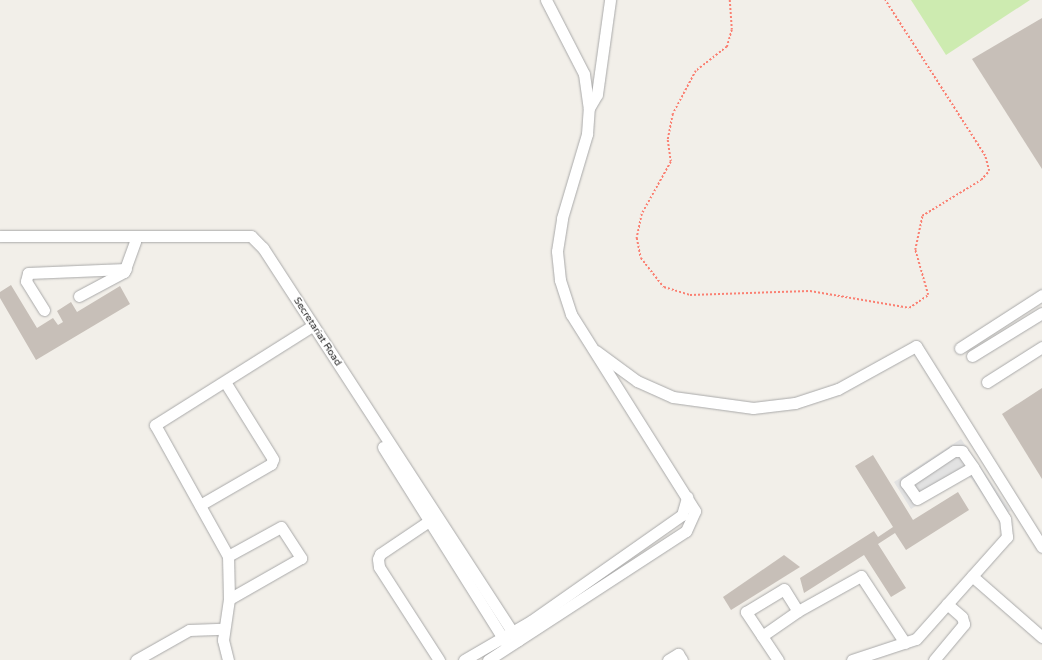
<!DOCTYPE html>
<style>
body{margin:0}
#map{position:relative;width:1042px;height:660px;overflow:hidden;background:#f2efe9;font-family:"Varela Round",sans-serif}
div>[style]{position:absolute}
.grass>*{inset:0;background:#cdebb0}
.parking>*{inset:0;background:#e2e2e2}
.building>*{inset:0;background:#c7bfb8}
.path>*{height:1.5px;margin-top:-0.75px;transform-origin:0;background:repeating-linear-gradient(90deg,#fa8072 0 2px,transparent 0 4px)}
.roads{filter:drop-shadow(0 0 1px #a9a9a9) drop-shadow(0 0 1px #a9a9a9)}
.minor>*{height:11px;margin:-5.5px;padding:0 5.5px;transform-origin:5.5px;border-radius:5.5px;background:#fff}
span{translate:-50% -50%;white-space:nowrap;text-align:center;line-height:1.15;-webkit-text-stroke:3.5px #fff;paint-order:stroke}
.street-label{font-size:10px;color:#222}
</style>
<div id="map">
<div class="grass">
<div style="clip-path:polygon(911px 0,1030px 0,946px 55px)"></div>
</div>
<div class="parking">
<div style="clip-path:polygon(961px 439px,1011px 511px,997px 515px,971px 478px,965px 475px,911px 509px,894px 482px)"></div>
</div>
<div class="building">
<div style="clip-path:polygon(1042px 18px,1042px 169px,972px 59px)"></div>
<div style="clip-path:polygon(11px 285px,37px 328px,53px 318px,58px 325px,63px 322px,57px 311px,71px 302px,77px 312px,120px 286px,130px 304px,36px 360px,0 298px,0 292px)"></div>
<div style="clip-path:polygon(1042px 388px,1042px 479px,1002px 414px)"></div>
<div style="clip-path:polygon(873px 455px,913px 520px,958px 492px,969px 510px,906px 550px,895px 533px,878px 544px,906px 588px,891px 597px,864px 555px,804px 593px,800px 578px,874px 531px,878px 537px,893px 527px,855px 466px)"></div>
<div style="clip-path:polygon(784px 555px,800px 567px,731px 610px,723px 597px)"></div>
</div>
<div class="path">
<div style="left:730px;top:0;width:30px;rotate:86deg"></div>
<div style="left:732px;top:30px;width:18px;rotate:106deg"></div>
<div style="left:727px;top:47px;width:39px;rotate:142deg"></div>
<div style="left:696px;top:71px;width:49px;rotate:118.1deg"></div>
<div style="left:673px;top:114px;width:26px;rotate:101deg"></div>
<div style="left:668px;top:140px;width:22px;rotate:82deg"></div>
<div style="left:671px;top:162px;width:60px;rotate:119.1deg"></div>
<div style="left:642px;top:214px;width:25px;rotate:102deg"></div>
<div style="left:637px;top:238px;width:20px;rotate:79deg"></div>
<div style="left:641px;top:258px;width:37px;rotate:52deg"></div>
<div style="left:664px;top:287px;width:27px;rotate:17deg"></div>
<div style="left:690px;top:295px;width:120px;rotate:-1.9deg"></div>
<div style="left:810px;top:291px;width:100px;rotate:9.7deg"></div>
<div style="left:909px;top:308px;width:23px;rotate:-34deg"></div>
<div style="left:928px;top:295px;width:47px;rotate:-106.1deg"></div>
<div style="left:915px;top:250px;width:35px;rotate:-78deg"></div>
<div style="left:922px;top:216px;width:69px;rotate:-31.4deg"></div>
<div style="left:981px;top:180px;width:12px;rotate:-48deg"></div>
<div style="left:989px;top:171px;width:16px;rotate:-105deg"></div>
<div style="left:985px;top:156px;width:185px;rotate:-122.7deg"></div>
</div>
<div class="roads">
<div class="minor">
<div style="left:546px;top:0;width:83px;rotate:62.8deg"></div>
<div style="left:584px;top:74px;width:34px;rotate:82deg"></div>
<div style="left:0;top:236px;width:251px"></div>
<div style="left:251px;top:236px;width:17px;rotate:45deg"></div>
<div style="left:263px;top:248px;width:468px;rotate:57deg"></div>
<div style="left:79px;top:296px;width:51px;rotate:-28.1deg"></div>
<div style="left:124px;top:272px;width:33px;rotate:-70deg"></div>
<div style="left:44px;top:310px;width:34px;rotate:-122deg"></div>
<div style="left:26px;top:281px;width:8px;rotate:-76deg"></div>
<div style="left:28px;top:273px;width:98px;rotate:-2.3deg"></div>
<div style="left:960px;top:348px;width:98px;rotate:-32.9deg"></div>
<div style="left:596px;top:351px;width:51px;rotate:36.2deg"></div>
<div style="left:637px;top:381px;width:39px;rotate:24deg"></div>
<div style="left:673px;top:397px;width:81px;rotate:7.8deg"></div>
<div style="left:753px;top:408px;width:42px;rotate:-6.8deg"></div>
<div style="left:795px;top:403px;width:45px;rotate:-18deg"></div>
<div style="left:838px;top:389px;width:89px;rotate:-28.9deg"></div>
<div style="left:916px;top:346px;width:237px;rotate:57.9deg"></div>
<div style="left:972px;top:356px;width:82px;rotate:-31.6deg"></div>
<div style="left:987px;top:382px;width:65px;rotate:-32.5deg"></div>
<div style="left:383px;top:447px;width:235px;rotate:57.9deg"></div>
<div style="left:200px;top:505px;width:82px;rotate:-30deg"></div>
<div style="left:271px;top:464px;width:5px;rotate:-68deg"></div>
<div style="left:273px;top:459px;width:91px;rotate:-121.9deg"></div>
<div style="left:429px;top:521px;width:59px;rotate:146deg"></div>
<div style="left:380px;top:554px;width:5px;rotate:112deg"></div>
<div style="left:378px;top:559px;width:8px;rotate:83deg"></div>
<div style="left:379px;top:567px;width:111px;rotate:57.2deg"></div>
<div style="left:228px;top:556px;width:60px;rotate:-28.7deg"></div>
<div style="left:281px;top:527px;width:37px;rotate:57deg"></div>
<div style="left:301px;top:558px;width:83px;rotate:150.3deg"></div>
<div style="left:972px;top:576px;width:93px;rotate:41.1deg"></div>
<div style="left:762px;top:636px;width:44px;rotate:-34.8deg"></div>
<div style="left:136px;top:660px;width:61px;rotate:-29.5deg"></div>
<div style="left:189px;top:630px;width:34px;rotate:-2deg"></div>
<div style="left:228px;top:660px;width:21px;rotate:-104deg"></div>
<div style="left:223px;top:640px;width:41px;rotate:-81.7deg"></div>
<div style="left:229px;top:599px;width:43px;rotate:-91.3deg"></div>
<div style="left:228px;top:556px;width:150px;rotate:-119.1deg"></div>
<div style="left:155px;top:425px;width:186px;rotate:-32.2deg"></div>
<div style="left:464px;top:660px;width:78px;rotate:-30.2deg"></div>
<div style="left:531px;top:621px;width:184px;rotate:-35.1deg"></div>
<div style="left:682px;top:515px;width:19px;rotate:-74deg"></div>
<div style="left:488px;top:660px;width:236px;rotate:-33.1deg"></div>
<div style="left:686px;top:531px;width:22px;rotate:-66deg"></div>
<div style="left:695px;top:511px;width:233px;rotate:-122.2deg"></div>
<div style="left:571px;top:314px;width:36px;rotate:-108deg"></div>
<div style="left:560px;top:280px;width:29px;rotate:-96deg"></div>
<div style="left:557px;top:251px;width:33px;rotate:-81deg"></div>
<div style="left:562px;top:218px;width:88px;rotate:-73.4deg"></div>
<div style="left:587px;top:134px;width:26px;rotate:-86deg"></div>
<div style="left:589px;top:108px;width:16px;rotate:-60deg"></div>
<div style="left:597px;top:94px;width:95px;rotate:-82.1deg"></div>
<div style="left:668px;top:660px;width:12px;rotate:-31deg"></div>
<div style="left:678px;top:654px;width:7px;rotate:56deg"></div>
<div style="left:778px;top:660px;width:58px;rotate:-123.7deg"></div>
<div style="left:746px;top:612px;width:44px;rotate:-31.2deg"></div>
<div style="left:784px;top:589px;width:26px;rotate:58deg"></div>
<div style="left:798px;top:611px;width:72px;rotate:-29.1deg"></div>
<div style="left:861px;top:576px;width:80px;rotate:56.7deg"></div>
<div style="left:852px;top:660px;width:67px;rotate:-18.2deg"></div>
<div style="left:916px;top:639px;width:137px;rotate:-48.3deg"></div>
<div style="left:1007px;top:537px;width:18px;rotate:-96deg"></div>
<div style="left:1005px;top:519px;width:61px;rotate:-121.6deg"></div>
<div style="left:973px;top:467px;width:19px;rotate:-125deg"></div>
<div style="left:962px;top:451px;width:8px;rotate:180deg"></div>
<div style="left:954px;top:451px;width:58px;rotate:146.3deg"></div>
<div style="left:906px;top:483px;width:19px;rotate:55deg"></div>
<div style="left:917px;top:499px;width:64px;rotate:-29.7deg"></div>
<div style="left:934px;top:660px;width:47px;rotate:-50.2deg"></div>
<div style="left:964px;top:624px;width:7px;rotate:-106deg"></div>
<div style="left:962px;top:617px;width:20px;rotate:-139deg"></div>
</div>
</div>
<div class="street-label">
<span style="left:317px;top:332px;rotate:57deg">Secretariat Road</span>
</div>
</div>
